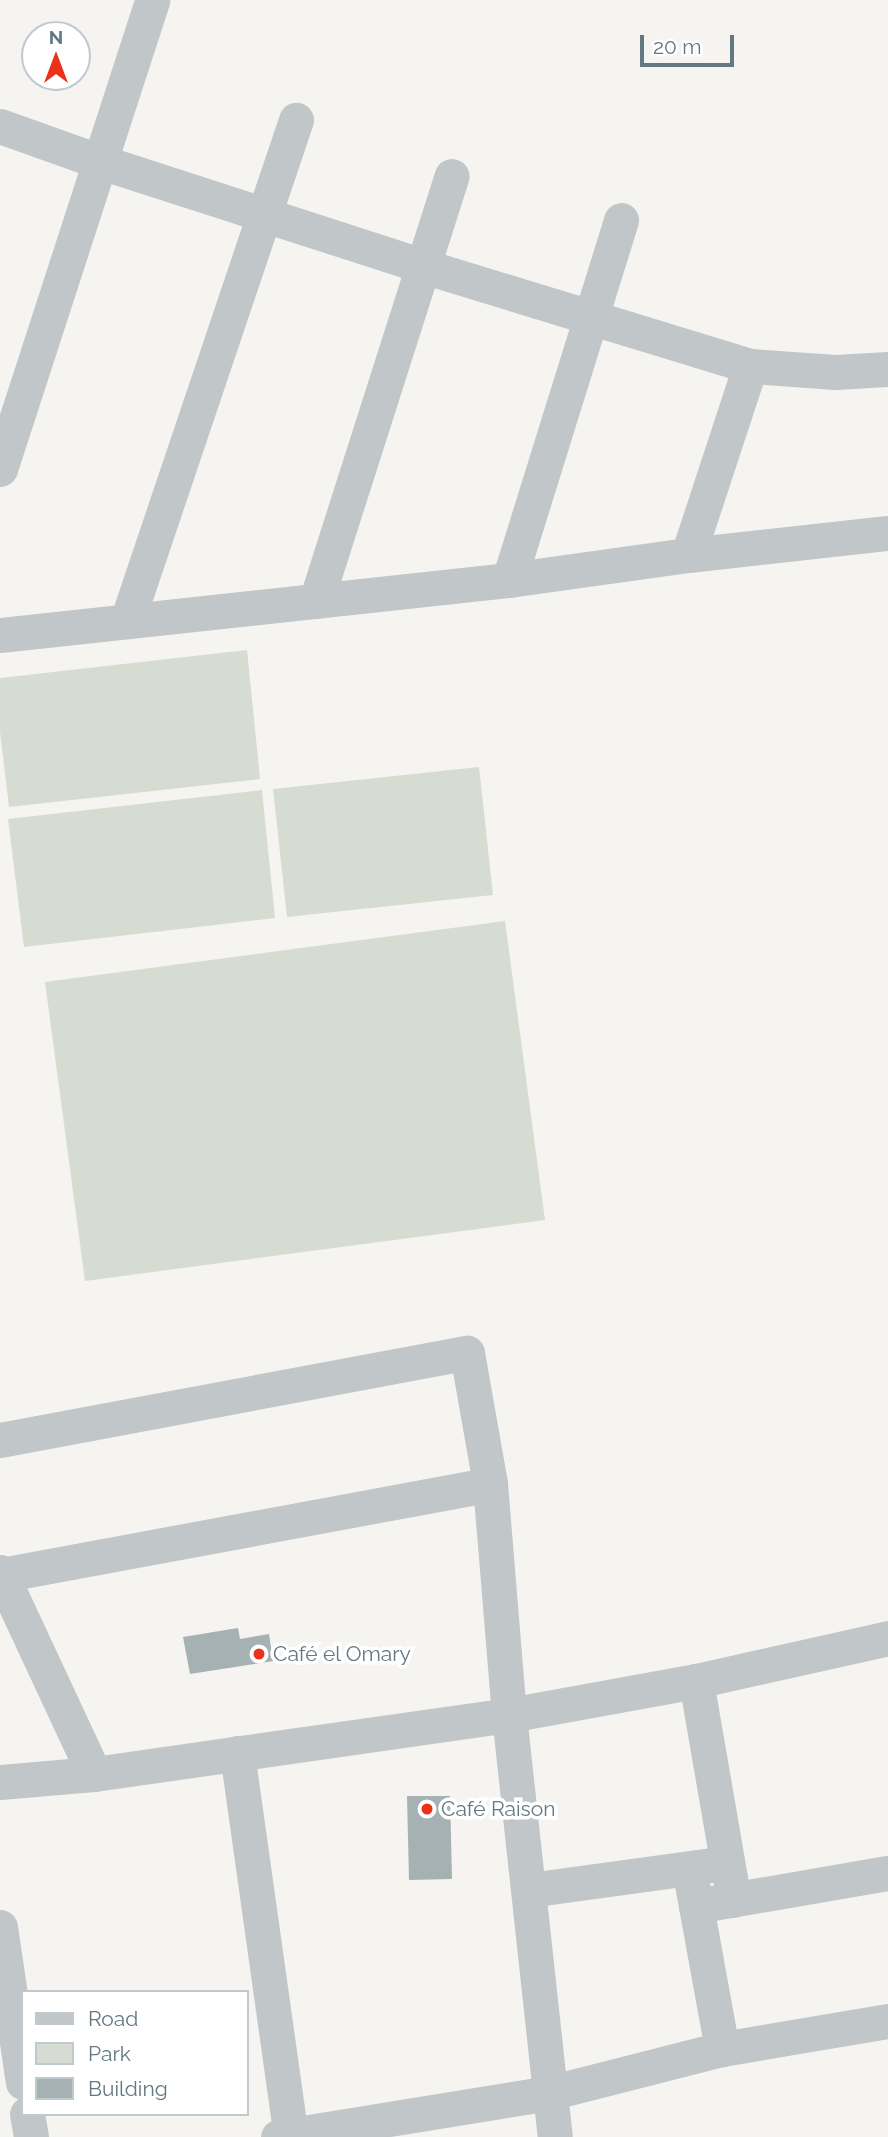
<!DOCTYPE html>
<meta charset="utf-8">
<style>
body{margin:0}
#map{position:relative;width:888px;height:2137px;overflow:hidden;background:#f5f4f0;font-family:Raleway,sans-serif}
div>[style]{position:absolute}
.green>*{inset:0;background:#d6dcd1}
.building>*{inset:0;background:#a6b1b4}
.street>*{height:35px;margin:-17.5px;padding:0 17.5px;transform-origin:17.5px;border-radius:17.5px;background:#c1c6c8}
.dots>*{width:19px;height:19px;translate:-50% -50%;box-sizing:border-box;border:4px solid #fff;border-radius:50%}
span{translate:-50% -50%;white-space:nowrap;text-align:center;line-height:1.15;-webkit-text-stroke:7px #fff;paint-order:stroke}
.poi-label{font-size:21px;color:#627883}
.left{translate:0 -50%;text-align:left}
.legend{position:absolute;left:21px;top:1990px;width:228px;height:126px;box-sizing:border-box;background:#fff;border:2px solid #c0c9cd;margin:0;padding:9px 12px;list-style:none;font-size:21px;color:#627883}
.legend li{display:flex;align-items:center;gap:14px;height:35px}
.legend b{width:35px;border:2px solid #c0c9cd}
.north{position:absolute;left:21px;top:21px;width:70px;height:70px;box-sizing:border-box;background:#fff;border:2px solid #c0c9cd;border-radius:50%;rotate:0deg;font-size:19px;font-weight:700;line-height:28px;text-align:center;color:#627883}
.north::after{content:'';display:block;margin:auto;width:24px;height:32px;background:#eb3119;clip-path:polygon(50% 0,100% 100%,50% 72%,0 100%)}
.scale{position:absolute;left:640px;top:35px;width:94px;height:32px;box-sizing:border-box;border:4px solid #627883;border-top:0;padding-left:9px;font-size:21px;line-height:24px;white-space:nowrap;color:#627883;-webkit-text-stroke:5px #fff;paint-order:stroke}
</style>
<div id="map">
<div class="green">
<div style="clip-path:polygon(247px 650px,260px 779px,9px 807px,0 732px,0 678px)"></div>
<div style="clip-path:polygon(479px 767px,493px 895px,287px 917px,273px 789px)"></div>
<div style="clip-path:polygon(262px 790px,275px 918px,24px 947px,8px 819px)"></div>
<div style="clip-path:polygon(505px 921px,545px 1220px,85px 1281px,45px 982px)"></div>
</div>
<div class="building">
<div style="clip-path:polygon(238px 1628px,240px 1639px,269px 1634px,273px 1661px,190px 1674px,183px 1637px)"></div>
<div style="clip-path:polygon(407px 1796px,450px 1796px,452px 1879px,409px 1880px)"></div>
</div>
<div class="street">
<div style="left:0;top:126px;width:107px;rotate:19.6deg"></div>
<div style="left:101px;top:162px;width:338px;rotate:17.9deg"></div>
<div style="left:423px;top:266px;width:342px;rotate:17deg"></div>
<div style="left:750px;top:366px;width:85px;rotate:4deg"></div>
<div style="left:835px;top:372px;width:53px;rotate:-3.2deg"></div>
<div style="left:0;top:469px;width:493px;rotate:-72deg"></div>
<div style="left:688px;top:555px;width:199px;rotate:-71.8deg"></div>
<div style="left:509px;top:580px;width:377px;rotate:-72.7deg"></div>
<div style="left:316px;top:601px;width:446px;rotate:-72.3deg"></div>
<div style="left:127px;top:621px;width:529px;rotate:-71.36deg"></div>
<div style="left:0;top:635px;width:512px;rotate:-6.17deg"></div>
<div style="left:509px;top:580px;width:181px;rotate:-8deg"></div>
<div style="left:688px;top:555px;width:201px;rotate:-6.3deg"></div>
<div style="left:0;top:1440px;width:475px;rotate:-10.6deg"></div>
<div style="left:467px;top:1353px;width:133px;rotate:80deg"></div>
<div style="left:490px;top:1484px;width:232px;rotate:85.3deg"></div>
<div style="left:509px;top:1715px;width:424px;rotate:83.8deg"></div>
<div style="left:0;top:1572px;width:223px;rotate:65deg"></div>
<div style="left:1px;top:1575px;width:497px;rotate:-10.5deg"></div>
<div style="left:696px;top:1681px;width:222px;rotate:80.2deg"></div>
<div style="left:237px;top:1753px;width:388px;rotate:82deg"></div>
<div style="left:0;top:1782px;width:94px;rotate:-4.9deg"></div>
<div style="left:94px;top:1774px;width:419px;rotate:-8.1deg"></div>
<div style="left:509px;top:1715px;width:190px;rotate:-10.3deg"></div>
<div style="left:696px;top:1681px;width:197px;rotate:-12.6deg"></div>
<div style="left:692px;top:1884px;width:168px;rotate:79.7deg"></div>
<div style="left:529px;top:1890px;width:199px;rotate:-7.8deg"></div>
<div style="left:696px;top:1906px;width:195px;rotate:-9.8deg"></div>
<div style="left:0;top:1927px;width:157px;rotate:81.6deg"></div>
<div style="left:27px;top:2114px;width:23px;rotate:80deg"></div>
<div style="left:278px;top:2137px;width:275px;rotate:-9.2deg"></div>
<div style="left:549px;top:2093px;width:179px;rotate:-14.3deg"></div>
<div style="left:722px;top:2049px;width:168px;rotate:-9.6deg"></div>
</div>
<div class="dots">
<div style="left:259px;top:1654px;background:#eb3119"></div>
<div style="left:427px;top:1809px;background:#eb3119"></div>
</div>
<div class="poi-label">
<span class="left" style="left:273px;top:1654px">Café el Omary</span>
<span class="left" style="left:441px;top:1809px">Café Raison</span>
</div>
<ul class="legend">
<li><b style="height:9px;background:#c1c6c8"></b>Road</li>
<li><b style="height:19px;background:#d6dcd1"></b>Park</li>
<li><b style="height:19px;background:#a6b1b4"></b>Building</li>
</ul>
<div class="north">N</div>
<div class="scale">20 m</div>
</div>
